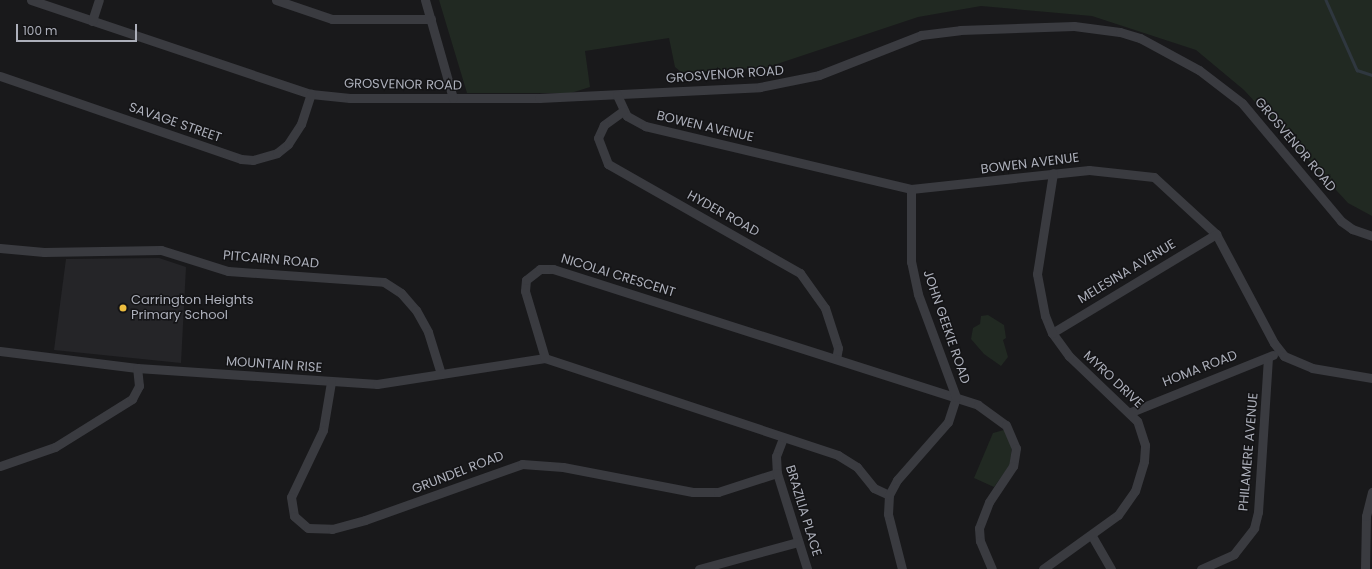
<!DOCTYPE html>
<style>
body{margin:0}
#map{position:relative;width:1372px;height:569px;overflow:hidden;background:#19191b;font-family:Poppins,sans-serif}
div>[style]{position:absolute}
.built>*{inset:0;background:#252528}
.green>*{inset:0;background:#212922}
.stream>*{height:2.5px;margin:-1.25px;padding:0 1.25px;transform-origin:1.25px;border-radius:1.25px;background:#2f373f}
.minor>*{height:9px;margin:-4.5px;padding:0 4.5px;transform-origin:4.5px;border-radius:4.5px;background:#3a3b40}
.dots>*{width:11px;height:11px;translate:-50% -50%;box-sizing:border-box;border:2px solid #141416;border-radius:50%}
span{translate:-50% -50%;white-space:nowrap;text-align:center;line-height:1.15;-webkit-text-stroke:3px #141416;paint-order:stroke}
.street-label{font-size:13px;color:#acafba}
.poi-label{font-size:13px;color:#acafba}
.left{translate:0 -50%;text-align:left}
.scale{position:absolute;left:16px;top:24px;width:121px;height:18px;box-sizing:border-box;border:2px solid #acafba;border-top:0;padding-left:5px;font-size:12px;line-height:14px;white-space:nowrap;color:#acafba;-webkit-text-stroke:3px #141416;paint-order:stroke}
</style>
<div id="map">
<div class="built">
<div style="clip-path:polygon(159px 258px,186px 267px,181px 363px,54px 350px,66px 259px)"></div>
</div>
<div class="green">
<div style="clip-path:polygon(439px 0,1372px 0,1372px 216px,1348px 203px,1244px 90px,1196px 50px,1092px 16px,981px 6px,918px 17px,768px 67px,710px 71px,681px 72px,675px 67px,669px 38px,585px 51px,590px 87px,571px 93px,467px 93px)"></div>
<div style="clip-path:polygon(988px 315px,1004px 325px,1006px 338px,1003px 340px,1008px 357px,1001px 366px,984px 354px,971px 339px,973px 328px,980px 324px,981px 316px)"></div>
<div style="clip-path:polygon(1004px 430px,1012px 444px,1010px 465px,994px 487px,974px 478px,993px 433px)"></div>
</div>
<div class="stream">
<div style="left:1326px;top:0;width:77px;rotate:66.1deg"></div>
<div style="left:1357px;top:70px;width:16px;rotate:18deg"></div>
</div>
<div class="minor">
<div style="left:31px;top:0;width:295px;rotate:18.6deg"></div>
<div style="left:311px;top:94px;width:39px;rotate:6deg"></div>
<div style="left:350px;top:98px;width:189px"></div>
<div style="left:539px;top:98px;width:221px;rotate:-2.8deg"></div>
<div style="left:760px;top:87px;width:60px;rotate:-11.5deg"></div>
<div style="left:819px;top:75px;width:110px;rotate:-21.4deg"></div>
<div style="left:921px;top:35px;width:39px;rotate:-7deg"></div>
<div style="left:960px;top:30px;width:114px;rotate:-2deg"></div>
<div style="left:1074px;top:26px;width:46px;rotate:7.4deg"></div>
<div style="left:1120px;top:32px;width:21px;rotate:17deg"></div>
<div style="left:1140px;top:38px;width:67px;rotate:28.5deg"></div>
<div style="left:1199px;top:70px;width:54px;rotate:37.5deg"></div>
<div style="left:1242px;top:103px;width:154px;rotate:50deg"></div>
<div style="left:1341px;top:221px;width:14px;rotate:36deg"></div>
<div style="left:1352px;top:229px;width:21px;rotate:19deg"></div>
<div style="left:276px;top:0;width:59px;rotate:18.7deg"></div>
<div style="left:332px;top:19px;width:99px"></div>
<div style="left:425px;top:0;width:102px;rotate:74.1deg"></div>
<div style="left:92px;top:21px;width:22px;rotate:-72deg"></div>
<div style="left:0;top:76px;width:255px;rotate:19deg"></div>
<div style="left:241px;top:159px;width:12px;rotate:5deg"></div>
<div style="left:253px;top:160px;width:25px;rotate:-16deg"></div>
<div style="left:277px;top:153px;width:14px;rotate:-39deg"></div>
<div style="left:288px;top:144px;width:24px;rotate:-57deg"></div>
<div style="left:301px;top:124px;width:32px;rotate:-72deg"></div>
<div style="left:617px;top:95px;width:23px;rotate:65deg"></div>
<div style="left:627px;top:116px;width:21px;rotate:29deg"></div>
<div style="left:645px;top:126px;width:273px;rotate:13.3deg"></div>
<div style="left:911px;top:189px;width:179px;rotate:-6.1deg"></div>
<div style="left:1089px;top:170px;width:65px;rotate:6.1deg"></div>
<div style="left:1154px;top:177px;width:84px;rotate:42.6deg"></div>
<div style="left:1216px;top:234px;width:123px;rotate:62deg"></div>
<div style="left:1274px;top:343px;width:16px;rotate:52deg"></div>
<div style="left:1284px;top:356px;width:30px;rotate:23deg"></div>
<div style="left:1312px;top:368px;width:61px;rotate:9.5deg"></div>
<div style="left:623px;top:111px;width:24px;rotate:144deg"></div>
<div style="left:604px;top:125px;width:14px;rotate:115deg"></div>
<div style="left:598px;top:138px;width:28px;rotate:69deg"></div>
<div style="left:608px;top:164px;width:221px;rotate:29.6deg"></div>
<div style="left:800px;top:273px;width:43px;rotate:54.5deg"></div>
<div style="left:825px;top:308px;width:42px;rotate:72deg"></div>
<div style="left:838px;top:348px;width:11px;rotate:100deg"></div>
<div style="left:0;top:248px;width:44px;rotate:5.2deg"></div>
<div style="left:44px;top:252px;width:117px;rotate:-1deg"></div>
<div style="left:161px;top:250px;width:70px;rotate:17.4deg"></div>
<div style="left:228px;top:271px;width:156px;rotate:4deg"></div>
<div style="left:384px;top:282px;width:20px;rotate:33deg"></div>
<div style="left:401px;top:293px;width:23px;rotate:49deg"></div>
<div style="left:416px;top:310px;width:25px;rotate:61deg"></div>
<div style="left:428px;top:332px;width:44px;rotate:72.8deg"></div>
<div style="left:1052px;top:333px;width:192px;rotate:-31.1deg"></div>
<div style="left:0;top:351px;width:138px;rotate:7.1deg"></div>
<div style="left:137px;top:368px;width:241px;rotate:3.8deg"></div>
<div style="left:377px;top:384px;width:170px;rotate:-8.8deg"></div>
<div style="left:331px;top:382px;width:49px;rotate:99.5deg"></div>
<div style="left:323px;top:430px;width:74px;rotate:115.5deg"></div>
<div style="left:291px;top:497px;width:19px;rotate:81deg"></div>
<div style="left:294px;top:516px;width:18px;rotate:41deg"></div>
<div style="left:308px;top:528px;width:24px;rotate:2deg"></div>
<div style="left:332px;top:529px;width:34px;rotate:-15deg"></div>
<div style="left:365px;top:520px;width:167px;rotate:-19.6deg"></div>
<div style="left:522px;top:464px;width:41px;rotate:4.2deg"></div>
<div style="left:563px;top:467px;width:132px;rotate:10.9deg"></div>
<div style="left:693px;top:492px;width:25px"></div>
<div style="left:718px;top:492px;width:62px;rotate:-17.9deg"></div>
<div style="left:1131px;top:412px;width:153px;rotate:-21.9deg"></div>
<div style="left:783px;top:438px;width:19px;rotate:111deg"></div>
<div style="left:776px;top:456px;width:17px;rotate:87deg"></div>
<div style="left:777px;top:473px;width:101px;rotate:72.6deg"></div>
<div style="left:0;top:466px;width:58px;rotate:-19.1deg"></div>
<div style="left:55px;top:447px;width:91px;rotate:-31.9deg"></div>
<div style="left:132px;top:399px;width:15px;rotate:-62deg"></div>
<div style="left:139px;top:386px;width:18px;rotate:-96deg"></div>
<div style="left:889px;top:495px;width:17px;rotate:-155deg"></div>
<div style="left:874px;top:488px;width:27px;rotate:-129deg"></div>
<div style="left:857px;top:467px;width:22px;rotate:-148deg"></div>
<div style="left:838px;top:455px;width:309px;rotate:-161.7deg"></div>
<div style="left:545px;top:358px;width:70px;rotate:-106.6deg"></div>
<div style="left:525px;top:291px;width:11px;rotate:-85deg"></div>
<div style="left:526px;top:280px;width:18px;rotate:-38deg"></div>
<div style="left:540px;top:269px;width:13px"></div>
<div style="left:553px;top:269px;width:446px;rotate:17.7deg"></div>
<div style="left:978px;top:405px;width:34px;rotate:36deg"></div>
<div style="left:1006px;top:425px;width:25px;rotate:67deg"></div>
<div style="left:1016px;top:448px;width:18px;rotate:99deg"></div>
<div style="left:1013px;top:466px;width:43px;rotate:123.7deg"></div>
<div style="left:989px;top:502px;width:28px;rotate:111deg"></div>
<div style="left:979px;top:528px;width:13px;rotate:86deg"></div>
<div style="left:980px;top:541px;width:30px;rotate:67deg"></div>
<div style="left:1092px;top:536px;width:38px;rotate:60deg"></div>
<div style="left:699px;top:569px;width:103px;rotate:-15.3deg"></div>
<div style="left:902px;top:569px;width:57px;rotate:-104.3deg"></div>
<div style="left:888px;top:514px;width:19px;rotate:-87deg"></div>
<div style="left:889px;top:495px;width:17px;rotate:-62deg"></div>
<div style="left:897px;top:480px;width:77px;rotate:-48.7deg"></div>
<div style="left:948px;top:422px;width:26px;rotate:-72deg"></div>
<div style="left:956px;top:397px;width:110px;rotate:-110.3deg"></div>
<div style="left:918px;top:294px;width:33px;rotate:-102deg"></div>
<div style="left:911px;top:262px;width:73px;rotate:-90deg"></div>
<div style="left:1043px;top:569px;width:92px;rotate:-35.8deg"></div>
<div style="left:1118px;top:515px;width:29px;rotate:-55deg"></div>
<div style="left:1135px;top:491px;width:31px;rotate:-73deg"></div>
<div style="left:1144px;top:461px;width:16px;rotate:-86deg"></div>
<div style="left:1145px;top:445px;width:25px;rotate:-108deg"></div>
<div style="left:1137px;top:421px;width:94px;rotate:-136.3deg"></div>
<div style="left:1069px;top:356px;width:29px;rotate:-126deg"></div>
<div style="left:1052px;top:333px;width:18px;rotate:-112deg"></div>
<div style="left:1045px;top:316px;width:43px;rotate:-100.8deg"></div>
<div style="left:1037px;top:274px;width:102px;rotate:-81deg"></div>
<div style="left:1201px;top:569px;width:36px;rotate:-24deg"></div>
<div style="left:1234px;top:554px;width:33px;rotate:-52deg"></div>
<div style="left:1254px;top:528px;width:16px;rotate:-76deg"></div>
<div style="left:1258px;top:512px;width:154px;rotate:-86.3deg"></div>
<div style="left:1365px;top:569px;width:53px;rotate:-88.9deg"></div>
<div style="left:1366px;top:516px;width:25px;rotate:-76deg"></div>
</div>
<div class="dots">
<div style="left:123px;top:308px;background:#edbd3f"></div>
</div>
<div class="street-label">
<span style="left:725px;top:75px;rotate:-4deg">GROSVENOR ROAD</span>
<span style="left:403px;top:85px;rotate:1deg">GROSVENOR ROAD</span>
<span style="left:175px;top:123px;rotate:19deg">SAVAGE STREET</span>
<span style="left:705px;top:127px;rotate:13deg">BOWEN AVENUE</span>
<span style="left:1295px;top:145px;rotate:50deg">GROSVENOR ROAD</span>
<span style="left:1030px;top:164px;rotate:-7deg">BOWEN AVENUE</span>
<span style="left:723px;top:214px;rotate:29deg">HYDER ROAD</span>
<span style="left:271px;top:260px;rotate:5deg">PITCAIRN ROAD</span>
<span style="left:1127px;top:272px;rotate:-31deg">MELESINA AVENUE</span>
<span style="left:618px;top:276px;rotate:17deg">NICOLAI CRESCENT</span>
<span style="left:946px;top:327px;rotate:71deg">JOHN GEEKIE ROAD</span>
<span style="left:274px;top:365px;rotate:4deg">MOUNTAIN RISE</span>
<span style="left:1200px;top:369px;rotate:-21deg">HOMA ROAD</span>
<span style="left:1113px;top:380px;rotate:43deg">MYRO DRIVE</span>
<span style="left:1249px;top:452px;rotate:-85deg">PHILAMERE AVENUE</span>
<span style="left:458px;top:473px;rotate:-21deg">GRUNDEL ROAD</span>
<span style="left:803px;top:511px;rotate:73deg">BRAZILIA PLACE</span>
</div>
<div class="poi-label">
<span class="left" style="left:131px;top:308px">Carrington Heights<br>Primary School</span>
</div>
<div class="scale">100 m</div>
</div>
